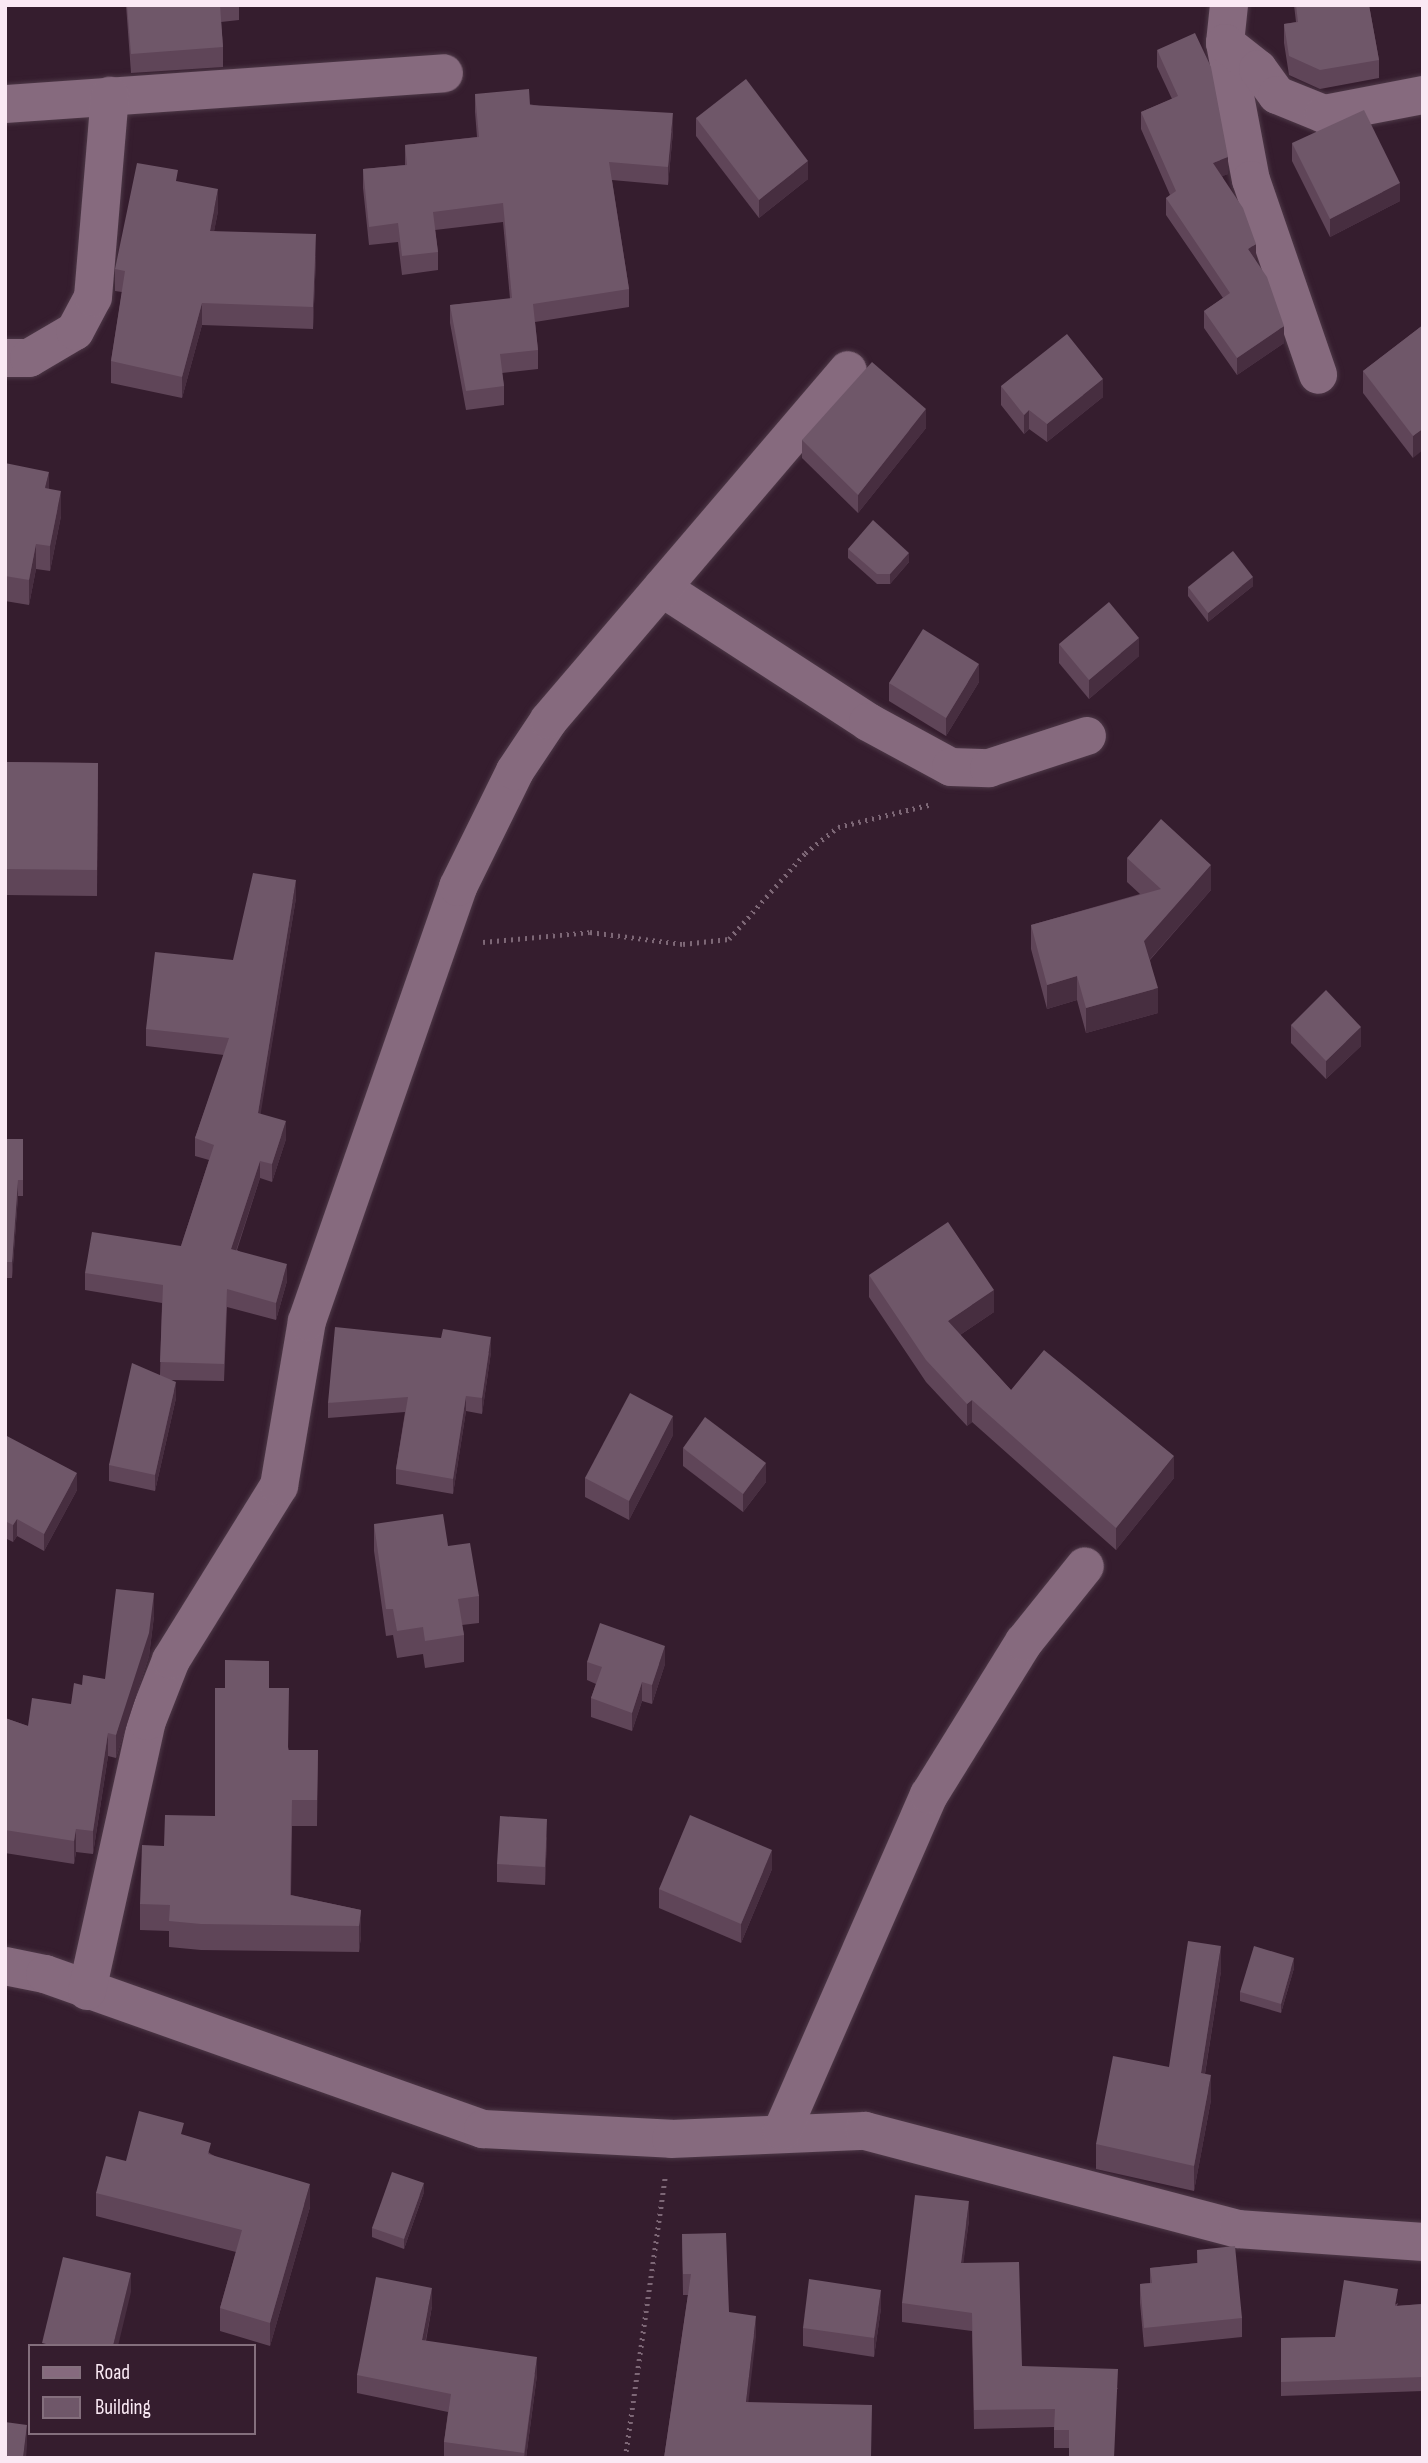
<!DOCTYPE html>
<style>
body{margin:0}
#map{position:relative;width:1428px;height:2463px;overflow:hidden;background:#351d2e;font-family:"Sofia Sans Condensed",sans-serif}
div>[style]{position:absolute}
.path>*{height:4.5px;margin-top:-2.25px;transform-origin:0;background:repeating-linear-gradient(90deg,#7d6776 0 2px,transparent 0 7px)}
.roads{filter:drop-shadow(0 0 2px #4d3847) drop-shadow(0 0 2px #4d3847)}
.minor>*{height:38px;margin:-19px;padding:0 19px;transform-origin:19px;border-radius:19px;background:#866a7e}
.wall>*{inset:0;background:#5f4558}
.shaded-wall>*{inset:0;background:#472e40}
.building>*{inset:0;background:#6f5769}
span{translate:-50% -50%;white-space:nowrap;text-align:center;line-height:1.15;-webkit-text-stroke:6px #351d2e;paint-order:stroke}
.frame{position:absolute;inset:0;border:7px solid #fae9f4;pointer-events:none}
.legend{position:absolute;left:28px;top:2344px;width:228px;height:91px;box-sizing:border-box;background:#351d2e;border:2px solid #846f7d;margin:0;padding:9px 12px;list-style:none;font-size:21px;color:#fae9f4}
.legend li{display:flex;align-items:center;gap:14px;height:35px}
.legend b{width:35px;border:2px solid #846f7d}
</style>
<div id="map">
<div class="path">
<div style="left:483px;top:942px;width:107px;rotate:-5.3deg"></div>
<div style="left:590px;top:932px;width:94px;rotate:7.4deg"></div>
<div style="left:683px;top:944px;width:46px;rotate:-6.2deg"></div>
<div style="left:729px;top:939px;width:115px;rotate:-48.5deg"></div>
<div style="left:805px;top:853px;width:42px;rotate:-38.2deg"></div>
<div style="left:838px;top:827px;width:97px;rotate:-13.7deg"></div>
<div style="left:625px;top:2458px;width:283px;rotate:-81.9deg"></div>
</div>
<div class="roads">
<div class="minor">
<div style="left:1229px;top:5px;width:38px;rotate:96deg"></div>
<div style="left:1225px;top:43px;width:139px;rotate:79.3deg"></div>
<div style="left:1251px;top:180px;width:206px;rotate:71deg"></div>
<div style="left:1225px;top:43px;width:42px;rotate:38.2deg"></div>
<div style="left:1258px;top:69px;width:32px;rotate:54deg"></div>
<div style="left:1277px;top:95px;width:51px;rotate:22deg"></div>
<div style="left:1324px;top:114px;width:101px;rotate:-10.9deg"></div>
<div style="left:5px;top:104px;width:440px;rotate:-4deg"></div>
<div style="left:5px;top:358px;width:24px"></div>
<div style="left:29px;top:358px;width:53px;rotate:-30.4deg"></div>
<div style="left:75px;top:331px;width:38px;rotate:-62deg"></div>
<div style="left:93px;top:297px;width:202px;rotate:-85.2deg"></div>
<div style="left:662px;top:588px;width:246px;rotate:33deg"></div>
<div style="left:868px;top:722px;width:94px;rotate:28.5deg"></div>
<div style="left:951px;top:767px;width:38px;rotate:2deg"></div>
<div style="left:989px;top:768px;width:103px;rotate:-18.1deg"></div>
<div style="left:5px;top:1966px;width:41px;rotate:11.3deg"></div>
<div style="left:45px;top:1974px;width:465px;rotate:19.5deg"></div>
<div style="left:483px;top:2129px;width:188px;rotate:3deg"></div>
<div style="left:671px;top:2139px;width:194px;rotate:-2.4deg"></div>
<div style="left:865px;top:2131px;width:386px;rotate:14.7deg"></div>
<div style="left:1238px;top:2229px;width:185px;rotate:4deg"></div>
<div style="left:87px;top:1991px;width:277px;rotate:-77.5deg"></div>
<div style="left:147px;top:1721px;width:66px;rotate:-68.5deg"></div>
<div style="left:171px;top:1660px;width:205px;rotate:-58.2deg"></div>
<div style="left:279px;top:1486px;width:167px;rotate:-80.4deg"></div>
<div style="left:307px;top:1321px;width:460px;rotate:-70.8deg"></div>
<div style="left:458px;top:887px;width:129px;rotate:-63.8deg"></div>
<div style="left:515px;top:771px;width:61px;rotate:-56.3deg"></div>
<div style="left:549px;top:720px;width:460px;rotate:-49.5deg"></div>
<div style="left:782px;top:2131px;width:367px;rotate:-66.4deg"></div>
<div style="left:929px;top:1795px;width:180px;rotate:-58.2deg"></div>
<div style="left:1024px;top:1642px;width:97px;rotate:-51.2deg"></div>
</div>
</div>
<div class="wall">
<div style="clip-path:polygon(126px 5px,239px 5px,239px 20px,221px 22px,223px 47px,223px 67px,131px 73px)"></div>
<div style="clip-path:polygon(1294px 5px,1369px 5px,1379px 60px,1379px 78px,1320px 89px,1289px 75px,1284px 43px,1284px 24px,1296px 22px)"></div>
<div style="clip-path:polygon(1157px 50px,1228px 174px,1222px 176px,1256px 261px,1284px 343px,1237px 375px,1204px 328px,1204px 311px,1223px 298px,1166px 215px,1166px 198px,1170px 195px,1141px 129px,1141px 112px,1172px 99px,1157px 67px)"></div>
<div style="clip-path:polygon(475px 94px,673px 131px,668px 185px,612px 180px,629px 289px,629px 307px,535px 322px,538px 350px,538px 369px,502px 373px,504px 386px,504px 405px,466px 410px,450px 323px,450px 305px,510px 299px,503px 222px,435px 230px,438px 252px,438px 270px,402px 275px,398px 242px,369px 245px,363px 188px,363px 169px,405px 165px,405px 145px,477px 137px,475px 112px)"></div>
<div style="clip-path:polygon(696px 118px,808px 179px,759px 218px,696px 136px)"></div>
<div style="clip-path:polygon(1292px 143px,1400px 201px,1330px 237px,1292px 161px)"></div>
<div style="clip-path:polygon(178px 182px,218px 211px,214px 231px,316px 256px,313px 329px,202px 325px,182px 398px,111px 383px,111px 361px,122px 292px,115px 291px,115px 269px)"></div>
<div style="clip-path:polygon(1423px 325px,1413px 458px,1363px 393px,1363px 371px)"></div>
<div style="clip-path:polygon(1001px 386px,1103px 397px,1047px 442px,1029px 429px,1024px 434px,1001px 405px)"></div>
<div style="clip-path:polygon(926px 428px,858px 513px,802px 458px,802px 440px)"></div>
<div style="clip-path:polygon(5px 463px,49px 489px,61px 516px,50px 571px,36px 569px,29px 605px,5px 601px)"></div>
<div style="clip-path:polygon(848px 549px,909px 562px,890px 584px,877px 584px,848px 558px)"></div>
<div style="clip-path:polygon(1253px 586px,1208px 622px,1188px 596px,1188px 587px)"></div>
<div style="clip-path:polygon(1059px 644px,1139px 656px,1089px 699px,1059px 663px)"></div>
<div style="clip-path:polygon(979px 682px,946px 736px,889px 701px,889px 683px)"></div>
<div style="clip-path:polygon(5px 762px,98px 763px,97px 896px,5px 895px)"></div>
<div style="clip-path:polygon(1127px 858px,1211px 890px,1150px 960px,1158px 1013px,1086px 1033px,1077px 1000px,1047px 1009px,1031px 949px,1031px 925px,1140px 894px,1127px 882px)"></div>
<div style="clip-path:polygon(296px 898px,260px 1114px,286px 1139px,272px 1182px,260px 1178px,237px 1250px,287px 1281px,276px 1320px,227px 1307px,224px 1381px,171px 1380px,176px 1398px,155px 1491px,109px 1481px,109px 1465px,160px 1375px,162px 1303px,85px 1290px,85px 1273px,181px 1246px,209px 1160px,195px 1156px,195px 1138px,224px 1055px,146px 1046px,146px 1029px,233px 960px)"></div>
<div style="clip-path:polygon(1291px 1025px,1361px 1046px,1326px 1079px,1291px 1043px)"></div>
<div style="clip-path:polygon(5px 1139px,23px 1139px,23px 1196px,18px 1196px,12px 1278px,5px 1278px)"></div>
<div style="clip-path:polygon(869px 1275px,994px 1312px,960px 1335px,1011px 1390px,1174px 1478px,1116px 1550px,972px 1422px,967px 1426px,926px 1382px,869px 1297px)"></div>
<div style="clip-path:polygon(491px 1352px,482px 1414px,466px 1411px,453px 1494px,396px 1484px,396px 1469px,405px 1412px,328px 1418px,328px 1403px)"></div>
<div style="clip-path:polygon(5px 1435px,77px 1490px,44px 1551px,17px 1536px,13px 1542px,5px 1538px)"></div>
<div style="clip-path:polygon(673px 1435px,629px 1520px,585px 1497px,585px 1478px)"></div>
<div style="clip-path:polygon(683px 1448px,766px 1482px,743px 1512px,683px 1466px)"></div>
<div style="clip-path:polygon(374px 1524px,448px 1546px,479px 1596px,479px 1623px,462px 1625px,464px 1635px,464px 1662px,425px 1668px,423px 1654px,397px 1658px,393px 1635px,386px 1636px,374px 1551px)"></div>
<div style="clip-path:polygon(154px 1616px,149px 1656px,116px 1758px,108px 1756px,93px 1854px,76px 1852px,74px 1864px,5px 1853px,5px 1718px,28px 1726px,71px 1704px,105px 1679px)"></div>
<div style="clip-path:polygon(587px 1662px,665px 1664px,652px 1704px,642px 1701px,632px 1731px,591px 1717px,591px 1698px,596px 1684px,587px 1680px)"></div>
<div style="clip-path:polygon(269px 1688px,289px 1750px,318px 1750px,317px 1826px,292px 1826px,291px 1895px,361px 1910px,361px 1936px,359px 1952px,201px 1950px,169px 1947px,169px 1931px,140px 1930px,140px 1904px,164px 1846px,215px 1816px)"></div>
<div style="clip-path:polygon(547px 1837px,545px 1885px,497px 1882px,497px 1864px)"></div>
<div style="clip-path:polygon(772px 1869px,741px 1943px,659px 1908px,659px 1889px)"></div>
<div style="clip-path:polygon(1294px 1968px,1281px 2013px,1240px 2001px,1240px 1992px)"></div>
<div style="clip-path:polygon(1221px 1971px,1205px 2074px,1211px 2100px,1194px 2191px,1096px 2169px,1096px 2144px,1169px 2067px)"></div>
<div style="clip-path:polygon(184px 2135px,211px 2154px,310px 2207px,270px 2346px,220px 2331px,220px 2308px,236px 2252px,96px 2216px,96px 2193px,126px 2161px)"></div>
<div style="clip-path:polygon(424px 2192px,404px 2249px,372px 2237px,372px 2228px)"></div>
<div style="clip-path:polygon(969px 2220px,963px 2263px,1022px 2366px,1118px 2388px,1069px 2448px,1054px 2448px,1054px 2427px,974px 2429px,972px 2331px,902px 2322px,902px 2303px)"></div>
<div style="clip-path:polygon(682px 2234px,729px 2312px,756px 2337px,664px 2458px,688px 2295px,683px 2295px)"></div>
<div style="clip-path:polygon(1197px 2250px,1242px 2318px,1242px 2337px,1144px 2347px,1140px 2303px,1140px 2284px,1150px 2283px,1150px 2268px,1197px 2263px)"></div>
<div style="clip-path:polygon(1398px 2303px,1397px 2306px,1423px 2304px,1423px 2391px,1281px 2396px,1281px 2338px,1335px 2337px)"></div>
<div style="clip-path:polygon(432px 2306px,426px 2341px,537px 2375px,526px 2458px,444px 2458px,444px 2442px,448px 2412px,357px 2393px,357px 2375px)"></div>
<div style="clip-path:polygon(881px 2308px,874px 2357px,803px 2346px,803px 2328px)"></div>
</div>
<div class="shaded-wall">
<div style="clip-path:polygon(673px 113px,673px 131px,668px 185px,668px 167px)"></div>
<div style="clip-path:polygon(1228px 157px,1228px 174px,1213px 180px,1213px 163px)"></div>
<div style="clip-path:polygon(808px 161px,808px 179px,759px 218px,759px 200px)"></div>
<div style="clip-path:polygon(1400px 183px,1400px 201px,1330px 237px,1330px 219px)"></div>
<div style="clip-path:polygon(218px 189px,218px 211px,210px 253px,210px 231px)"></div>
<div style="clip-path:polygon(316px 234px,316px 256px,313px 329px,313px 307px)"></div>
<div style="clip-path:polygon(1256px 244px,1256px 261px,1248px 249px)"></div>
<div style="clip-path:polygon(202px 303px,202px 325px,182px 398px,182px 377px)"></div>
<div style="clip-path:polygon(1284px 326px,1284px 343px,1237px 375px,1237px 358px)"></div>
<div style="clip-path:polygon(1103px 379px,1103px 397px,1047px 442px,1047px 424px)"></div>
<div style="clip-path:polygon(926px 409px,926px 428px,858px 513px,858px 495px)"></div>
<div style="clip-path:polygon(1029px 410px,1029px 429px,1024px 434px,1024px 415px)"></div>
<div style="clip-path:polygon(1423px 429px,1423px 450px,1413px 458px,1413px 436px)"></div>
<div style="clip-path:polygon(49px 472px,49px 497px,45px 488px)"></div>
<div style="clip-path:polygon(61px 491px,61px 516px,50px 571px,50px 546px)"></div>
<div style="clip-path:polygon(36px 544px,36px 569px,29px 605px,29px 580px)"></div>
<div style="clip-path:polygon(909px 553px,909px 562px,890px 584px,890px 574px)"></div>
<div style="clip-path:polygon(1253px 577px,1253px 586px,1208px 622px,1208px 613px)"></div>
<div style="clip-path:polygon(1139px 638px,1139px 656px,1089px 699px,1089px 680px)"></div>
<div style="clip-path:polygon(979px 664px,979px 682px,946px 736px,946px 718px)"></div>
<div style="clip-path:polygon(1211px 865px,1211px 890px,1144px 966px,1144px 941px)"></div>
<div style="clip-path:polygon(296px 880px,296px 898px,258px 1130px,258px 1113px)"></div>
<div style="clip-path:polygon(1077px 976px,1077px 1000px,1047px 1009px,1047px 985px)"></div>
<div style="clip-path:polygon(1158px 988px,1158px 1013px,1086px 1033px,1086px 1008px)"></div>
<div style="clip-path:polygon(1361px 1027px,1361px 1046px,1326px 1079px,1326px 1061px)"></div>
<div style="clip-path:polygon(286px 1121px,286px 1139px,272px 1182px,272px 1164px)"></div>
<div style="clip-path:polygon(260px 1161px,260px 1178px,231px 1266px,231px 1249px)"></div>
<div style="clip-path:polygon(18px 1180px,18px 1196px,12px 1278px,12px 1262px)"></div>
<div style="clip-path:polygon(287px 1264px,287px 1281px,276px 1320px,276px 1303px)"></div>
<div style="clip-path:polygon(994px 1290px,994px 1312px,948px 1343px,948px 1321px)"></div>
<div style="clip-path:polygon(491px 1337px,491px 1352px,482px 1414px,482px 1398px)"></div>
<div style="clip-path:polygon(176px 1382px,176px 1398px,155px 1491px,155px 1475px)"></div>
<div style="clip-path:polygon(466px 1396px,466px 1411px,453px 1494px,453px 1479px)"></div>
<div style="clip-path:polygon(972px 1400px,972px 1422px,967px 1426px,967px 1404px)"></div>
<div style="clip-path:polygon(673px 1416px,673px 1435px,629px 1520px,629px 1501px)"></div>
<div style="clip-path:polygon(1174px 1456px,1174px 1478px,1116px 1550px,1116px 1528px)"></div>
<div style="clip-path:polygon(766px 1463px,766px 1482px,743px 1512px,743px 1494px)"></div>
<div style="clip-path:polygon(77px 1473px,77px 1490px,44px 1551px,44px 1534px)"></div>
<div style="clip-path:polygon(17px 1519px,17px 1536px,13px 1542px,13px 1525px)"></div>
<div style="clip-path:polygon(154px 1593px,154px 1616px,149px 1656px,116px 1758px,116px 1735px)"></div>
<div style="clip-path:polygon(665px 1646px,665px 1664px,652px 1704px,652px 1685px)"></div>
<div style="clip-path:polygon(642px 1682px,642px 1701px,632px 1731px,632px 1713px)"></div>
<div style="clip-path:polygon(108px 1733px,108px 1756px,93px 1854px,93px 1831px)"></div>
<div style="clip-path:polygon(547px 1819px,547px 1837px,545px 1885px,545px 1867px)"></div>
<div style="clip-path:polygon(76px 1829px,76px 1852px,74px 1864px,74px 1841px)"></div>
<div style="clip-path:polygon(772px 1850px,772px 1869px,741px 1943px,741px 1924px)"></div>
<div style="clip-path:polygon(361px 1910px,361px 1936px,359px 1952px,359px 1926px)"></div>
<div style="clip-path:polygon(1221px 1946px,1221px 1971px,1201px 2098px,1201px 2073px)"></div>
<div style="clip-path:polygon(1294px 1958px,1294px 1968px,1281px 2013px,1281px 2004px)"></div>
<div style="clip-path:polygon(1211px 2075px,1211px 2100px,1194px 2191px,1194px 2166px)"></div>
<div style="clip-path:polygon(424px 2183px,424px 2192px,404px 2249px,404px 2239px)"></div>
<div style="clip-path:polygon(310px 2184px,310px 2207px,270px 2346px,270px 2323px)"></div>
<div style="clip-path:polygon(969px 2201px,969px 2220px,961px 2282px,961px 2263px)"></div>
<div style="clip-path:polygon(131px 2273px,131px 2292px,118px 2346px,113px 2346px)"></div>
<div style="clip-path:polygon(432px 2288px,432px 2306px,422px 2359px,422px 2340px)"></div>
<div style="clip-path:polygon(881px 2290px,881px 2308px,874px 2357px,874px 2338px)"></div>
<div style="clip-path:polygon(756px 2316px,756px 2337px,746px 2423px,746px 2402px)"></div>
<div style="clip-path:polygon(537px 2357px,537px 2375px,526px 2458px,524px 2458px)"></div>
<div style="clip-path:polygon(27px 2425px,27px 2446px,26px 2458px,23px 2458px)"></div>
</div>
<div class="building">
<div style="clip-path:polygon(127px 5px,220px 5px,223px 47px,131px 54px)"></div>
<div style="clip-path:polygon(1296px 5px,1369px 5px,1379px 60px,1320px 70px,1289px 56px,1284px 24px,1298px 22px)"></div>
<div style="clip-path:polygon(1195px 33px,1211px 67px,1228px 157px,1213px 163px,1243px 208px,1256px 244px,1248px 249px,1267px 277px,1284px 326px,1237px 358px,1204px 311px,1230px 293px,1166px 198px,1176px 191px,1141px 112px,1178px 96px,1157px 50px)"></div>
<div style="clip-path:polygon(746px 79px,808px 161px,759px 200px,696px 118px)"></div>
<div style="clip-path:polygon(529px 89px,530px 105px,673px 113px,668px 167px,609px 162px,629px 289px,533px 304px,538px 350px,500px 354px,504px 386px,466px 391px,450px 305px,512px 298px,503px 203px,433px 212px,438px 252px,402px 256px,398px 223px,369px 227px,363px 169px,407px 165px,405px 145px,479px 137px,475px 94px)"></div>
<div style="clip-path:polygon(1364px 110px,1400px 183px,1330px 219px,1292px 143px)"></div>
<div style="clip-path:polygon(137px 163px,178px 170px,176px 181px,218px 189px,210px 231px,316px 234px,313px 307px,202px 303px,182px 377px,111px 361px,125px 271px,115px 269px)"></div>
<div style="clip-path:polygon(1423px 325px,1423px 429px,1413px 436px,1363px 371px)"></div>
<div style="clip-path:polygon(1067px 334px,1103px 379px,1047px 424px,1029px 410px,1024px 415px,1001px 386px)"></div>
<div style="clip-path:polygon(872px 362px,926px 409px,858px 495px,802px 440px)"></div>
<div style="clip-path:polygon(5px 463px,49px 472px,45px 488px,61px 491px,50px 546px,36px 544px,29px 580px,5px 576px)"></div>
<div style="clip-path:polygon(873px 520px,909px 553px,890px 574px,877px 574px,848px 549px)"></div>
<div style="clip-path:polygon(1233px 551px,1253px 577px,1208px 613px,1188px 587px)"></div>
<div style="clip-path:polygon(1109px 602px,1139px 638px,1089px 680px,1059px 644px)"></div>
<div style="clip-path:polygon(923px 629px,979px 664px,946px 718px,889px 683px)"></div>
<div style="clip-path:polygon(5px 762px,98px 763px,97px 870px,5px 869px)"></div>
<div style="clip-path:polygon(1161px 819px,1211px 865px,1144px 941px,1158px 988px,1086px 1008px,1077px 976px,1047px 985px,1031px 925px,1161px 889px,1127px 858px)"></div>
<div style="clip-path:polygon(253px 873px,296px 880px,258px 1113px,286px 1121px,272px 1164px,260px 1161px,231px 1249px,287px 1264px,276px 1303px,227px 1289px,224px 1364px,160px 1362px,163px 1285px,85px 1273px,92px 1232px,181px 1246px,214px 1145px,195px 1138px,229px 1038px,146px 1029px,155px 952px,233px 960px)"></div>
<div style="clip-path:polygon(1326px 990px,1361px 1027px,1326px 1061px,1291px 1025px)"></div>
<div style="clip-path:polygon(5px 1139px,23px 1139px,23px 1180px,18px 1180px,12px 1262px,5px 1262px)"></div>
<div style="clip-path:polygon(948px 1222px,994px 1290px,948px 1321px,1011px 1390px,1044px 1350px,1174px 1456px,1116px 1528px,972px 1400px,967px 1404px,926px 1360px,869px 1275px)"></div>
<div style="clip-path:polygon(335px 1327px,441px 1338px,443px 1329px,491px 1337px,482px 1398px,466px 1396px,453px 1479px,396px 1469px,408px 1397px,328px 1403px)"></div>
<div style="clip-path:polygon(132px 1363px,176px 1382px,155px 1475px,109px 1465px)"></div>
<div style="clip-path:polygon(630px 1393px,673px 1416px,629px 1501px,585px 1478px)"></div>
<div style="clip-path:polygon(705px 1417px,766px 1463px,743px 1494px,683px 1448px)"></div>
<div style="clip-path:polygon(5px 1435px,77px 1473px,44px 1534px,17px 1519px,13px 1525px,5px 1521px)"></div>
<div style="clip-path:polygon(443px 1514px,448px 1546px,470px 1543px,479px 1596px,458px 1599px,464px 1635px,425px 1641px,423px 1627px,397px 1631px,393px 1609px,386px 1609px,374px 1524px)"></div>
<div style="clip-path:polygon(116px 1589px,154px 1593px,149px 1633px,116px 1735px,108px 1733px,93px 1831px,76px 1829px,74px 1841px,5px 1830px,5px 1718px,28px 1726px,32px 1698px,71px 1704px,74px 1683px,82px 1685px,83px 1675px,105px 1679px)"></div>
<div style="clip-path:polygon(600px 1623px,665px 1646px,652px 1685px,642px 1682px,632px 1713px,591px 1698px,602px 1667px,587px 1662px)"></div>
<div style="clip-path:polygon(225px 1660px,269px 1661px,269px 1688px,289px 1688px,288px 1750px,318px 1750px,317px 1800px,292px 1800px,290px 1895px,361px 1910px,359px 1926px,201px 1924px,169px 1921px,170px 1905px,140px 1904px,142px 1845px,164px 1846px,165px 1815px,215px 1816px,215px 1688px,225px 1688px)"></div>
<div style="clip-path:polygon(690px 1815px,772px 1850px,741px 1924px,659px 1889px)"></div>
<div style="clip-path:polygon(500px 1816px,547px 1819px,545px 1867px,497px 1864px)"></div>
<div style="clip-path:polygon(1188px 1941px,1221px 1946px,1201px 2073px,1211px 2075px,1194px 2166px,1096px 2144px,1113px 2056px,1169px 2067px)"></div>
<div style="clip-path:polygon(1254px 1946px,1294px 1958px,1281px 2004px,1240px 1992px)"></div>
<div style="clip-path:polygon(139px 2111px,184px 2123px,181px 2134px,211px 2143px,208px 2154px,310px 2184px,270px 2323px,220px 2308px,242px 2230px,96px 2193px,106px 2156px,126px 2161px)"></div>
<div style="clip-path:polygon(392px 2172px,424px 2183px,404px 2239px,372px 2228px)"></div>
<div style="clip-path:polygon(915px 2195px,969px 2201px,961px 2263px,1019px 2262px,1022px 2366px,1118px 2369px,1114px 2458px,1069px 2458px,1069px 2430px,1054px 2430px,1055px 2409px,974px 2410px,972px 2313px,902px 2303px)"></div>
<div style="clip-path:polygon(726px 2233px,729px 2312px,756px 2316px,746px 2402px,872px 2405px,871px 2458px,664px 2458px,691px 2274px,683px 2274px,682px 2234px)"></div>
<div style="clip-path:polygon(1235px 2246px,1242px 2318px,1144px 2328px,1140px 2284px,1152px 2283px,1150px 2268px,1198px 2263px,1197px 2250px)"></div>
<div style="clip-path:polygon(63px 2257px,131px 2273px,113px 2346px,54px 2346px,42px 2343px)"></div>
<div style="clip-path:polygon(376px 2277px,432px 2288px,422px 2340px,537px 2357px,524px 2453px,444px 2442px,451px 2394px,357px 2375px)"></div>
<div style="clip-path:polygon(809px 2279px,881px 2290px,874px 2338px,803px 2328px)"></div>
<div style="clip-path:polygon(1344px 2280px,1398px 2289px,1395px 2306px,1423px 2304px,1423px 2377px,1281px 2382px,1281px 2338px,1335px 2337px)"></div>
<div style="clip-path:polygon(5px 2422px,27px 2425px,23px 2458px,5px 2458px)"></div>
</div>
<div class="frame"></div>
<ul class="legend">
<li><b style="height:9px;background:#866a7e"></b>Road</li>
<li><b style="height:19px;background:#6f5769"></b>Building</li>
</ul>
</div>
